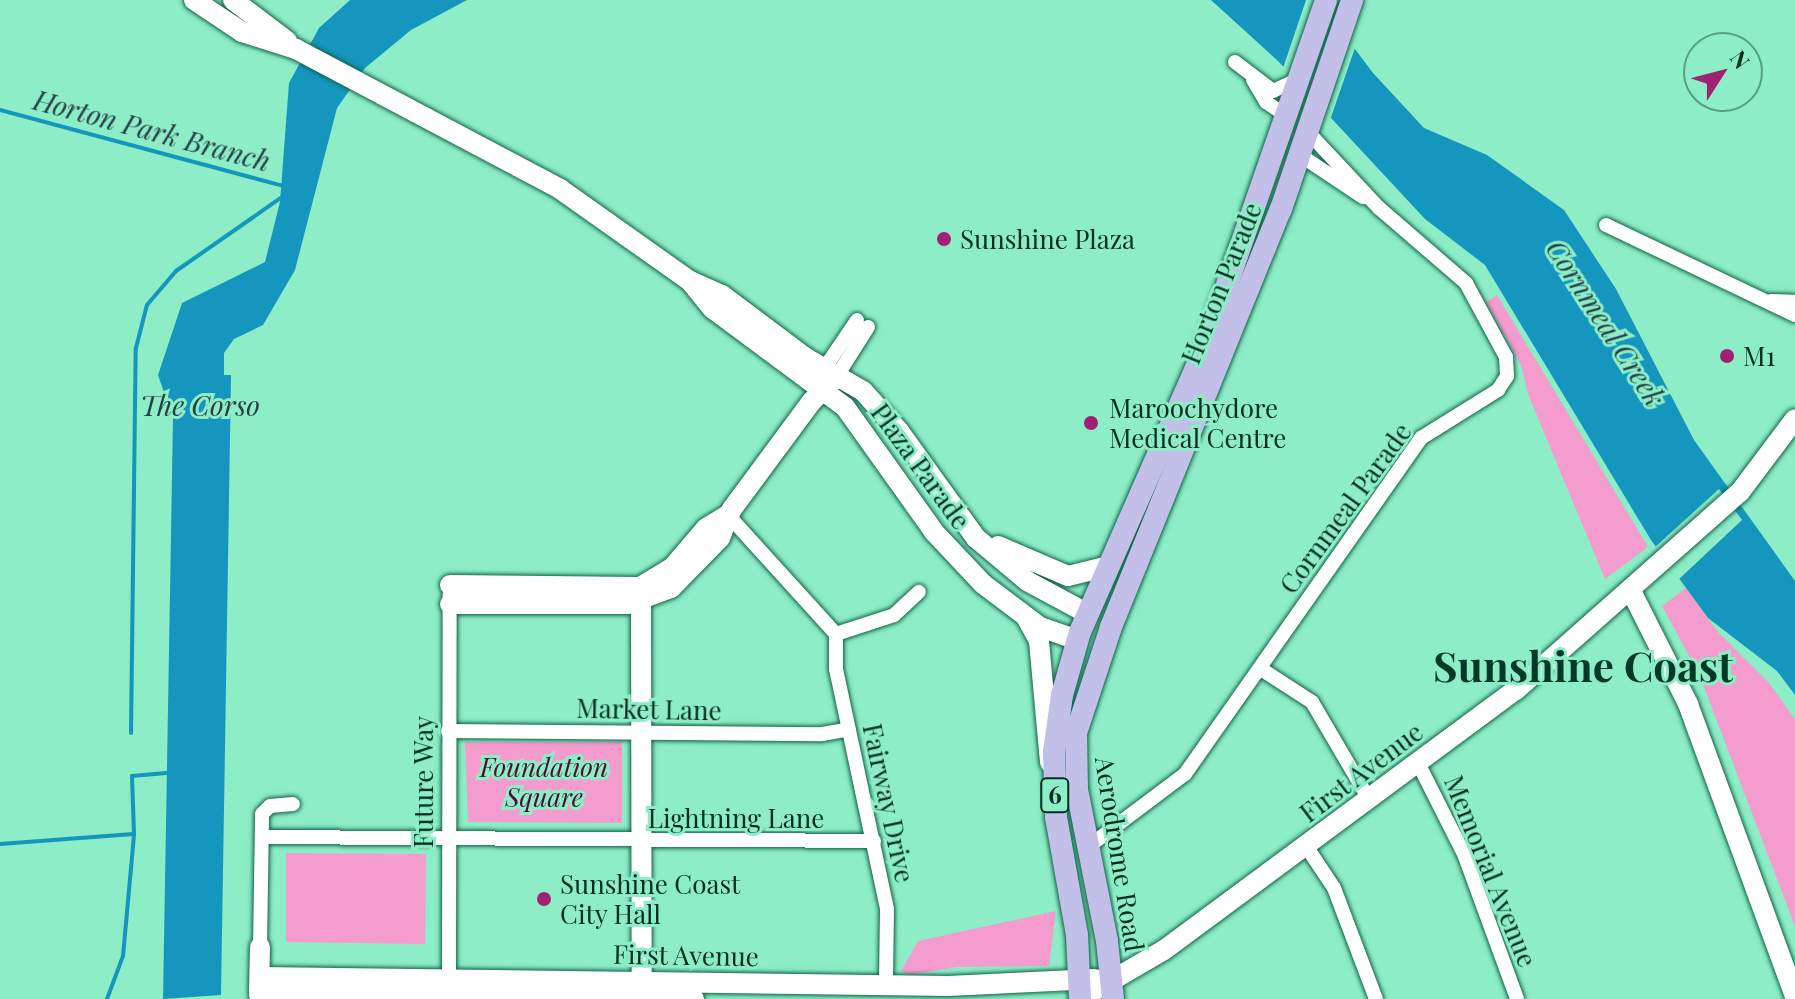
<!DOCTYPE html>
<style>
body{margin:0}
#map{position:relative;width:1795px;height:999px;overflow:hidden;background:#8cedc6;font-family:"Playfair Display",serif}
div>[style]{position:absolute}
.green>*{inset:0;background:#f49ccd}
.water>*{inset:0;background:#1596be}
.pier>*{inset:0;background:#8cedc6}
.stream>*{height:4px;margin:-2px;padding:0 2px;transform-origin:2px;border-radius:2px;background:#1596be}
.roads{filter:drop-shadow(0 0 2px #0f6348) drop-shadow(0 0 2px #0f6348)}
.street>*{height:14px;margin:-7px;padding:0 7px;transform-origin:7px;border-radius:7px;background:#fff}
.secondary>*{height:20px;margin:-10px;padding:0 10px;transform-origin:10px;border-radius:10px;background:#fff}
.primary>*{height:22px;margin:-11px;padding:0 11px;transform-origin:11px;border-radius:11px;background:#c2c0e8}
.dots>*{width:22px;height:22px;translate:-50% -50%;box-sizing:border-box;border:4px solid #8cedc6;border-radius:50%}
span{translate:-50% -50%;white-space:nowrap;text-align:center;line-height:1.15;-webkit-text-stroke:6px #8cedc6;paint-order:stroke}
.shield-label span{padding:2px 6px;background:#8cedc6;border:2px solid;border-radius:6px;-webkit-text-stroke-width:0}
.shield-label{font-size:24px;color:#002d1e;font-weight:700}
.poi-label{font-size:26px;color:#002d1e}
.left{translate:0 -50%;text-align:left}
.street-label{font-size:26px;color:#002d1e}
.park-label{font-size:26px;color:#4e0e37;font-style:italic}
.water-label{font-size:28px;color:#263f49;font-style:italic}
.town-label{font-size:42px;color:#003927;font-weight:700}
.north{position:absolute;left:1683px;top:32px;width:80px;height:80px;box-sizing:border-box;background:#8cedc6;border:2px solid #54a083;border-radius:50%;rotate:54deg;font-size:22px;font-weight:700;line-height:32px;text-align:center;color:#002d1e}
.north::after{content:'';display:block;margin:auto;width:28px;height:36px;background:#a02174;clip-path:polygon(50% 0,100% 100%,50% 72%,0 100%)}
</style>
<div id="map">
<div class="green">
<div style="clip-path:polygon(1497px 295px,1648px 547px,1605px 579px,1528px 394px,1521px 365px,1486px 302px)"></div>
<div style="clip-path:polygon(1686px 588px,1718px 632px,1769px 683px,1795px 719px,1795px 926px,1699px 674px,1662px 606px)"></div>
<div style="clip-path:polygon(465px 742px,622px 742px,622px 823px,468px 822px)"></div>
<div style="clip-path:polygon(286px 853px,426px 854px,425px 944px,286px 942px)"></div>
<div style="clip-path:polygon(1056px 911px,1049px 966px,956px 967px,910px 975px,901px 971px,918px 941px)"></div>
</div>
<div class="water">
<div style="clip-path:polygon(350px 0,467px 0,411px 30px,365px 68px,337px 108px,295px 270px,263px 325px,234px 339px,224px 353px,224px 375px,231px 375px,221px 995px,163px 999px,173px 418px,158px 375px,182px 303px,265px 262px,280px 202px,289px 83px,319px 28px)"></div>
<div style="clip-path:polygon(1211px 0,1318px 0,1373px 73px,1424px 128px,1487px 155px,1564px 210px,1616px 289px,1694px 440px,1795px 581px,1795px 695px,1777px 671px,1708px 618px,1651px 540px,1485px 265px,1425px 219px,1279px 62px)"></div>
</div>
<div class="pier">
<div style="clip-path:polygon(1306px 0,1323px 0,1356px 45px,1329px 123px,1282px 71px)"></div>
<div style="clip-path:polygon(1719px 489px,1742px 520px,1677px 581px,1654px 548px)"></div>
</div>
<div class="stream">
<div style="left:0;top:110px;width:294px;rotate:15deg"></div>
<div style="left:131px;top:733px;width:385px;rotate:-89.3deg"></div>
<div style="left:136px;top:348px;width:44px;rotate:-75.7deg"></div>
<div style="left:147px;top:305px;width:45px;rotate:-49.5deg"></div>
<div style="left:176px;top:271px;width:129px;rotate:-34.9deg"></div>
<div style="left:0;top:844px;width:134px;rotate:-4.3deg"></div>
<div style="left:134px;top:834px;width:58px;rotate:-92deg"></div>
<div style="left:132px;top:776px;width:37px;rotate:-5deg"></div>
<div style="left:107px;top:999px;width:46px;rotate:-69.6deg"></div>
<div style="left:123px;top:956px;width:122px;rotate:-84.8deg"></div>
</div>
<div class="roads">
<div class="street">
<div style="left:1235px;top:62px;width:48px;rotate:37.3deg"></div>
<div style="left:1273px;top:91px;width:26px;rotate:-25deg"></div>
<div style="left:1253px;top:80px;width:26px;rotate:59deg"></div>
<div style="left:1266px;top:102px;width:25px;rotate:34deg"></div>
<div style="left:1300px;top:155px;width:76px;rotate:33.7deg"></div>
<div style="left:1606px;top:225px;width:209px;rotate:25.5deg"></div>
<div style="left:1771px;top:301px;width:24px;rotate:2deg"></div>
<div style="left:824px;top:369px;width:59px;rotate:-56deg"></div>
<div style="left:837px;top:376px;width:58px;rotate:-57.7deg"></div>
<div style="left:728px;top:515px;width:161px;rotate:47.8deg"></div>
<div style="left:836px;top:634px;width:35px;rotate:90deg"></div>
<div style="left:836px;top:669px;width:245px;rotate:78deg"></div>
<div style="left:887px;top:909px;width:75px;rotate:90.8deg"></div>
<div style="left:836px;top:634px;width:61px;rotate:-18.1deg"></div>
<div style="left:894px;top:615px;width:34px;rotate:-43deg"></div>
<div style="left:1261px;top:669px;width:61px;rotate:32.9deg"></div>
<div style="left:1312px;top:702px;width:113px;rotate:59.6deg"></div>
<div style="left:448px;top:731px;width:374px;rotate:0.5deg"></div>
<div style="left:822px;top:734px;width:27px;rotate:-10deg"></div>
<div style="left:1418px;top:763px;width:102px;rotate:63.2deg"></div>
<div style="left:1464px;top:854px;width:154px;rotate:69.9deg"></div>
<div style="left:262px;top:837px;width:612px;rotate:0.37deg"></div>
<div style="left:1306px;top:846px;width:50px;rotate:56.3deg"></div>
<div style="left:1334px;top:888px;width:119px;rotate:69.3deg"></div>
<div style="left:1088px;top:847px;width:121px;rotate:-37deg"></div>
<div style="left:1185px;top:774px;width:411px;rotate:-54.9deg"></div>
<div style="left:1421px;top:438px;width:91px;rotate:-31.9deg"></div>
<div style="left:1498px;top:390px;width:17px;rotate:-57deg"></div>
<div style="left:1507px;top:376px;width:19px;rotate:-93deg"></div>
<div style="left:1506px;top:357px;width:84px;rotate:-118.4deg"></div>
<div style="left:1466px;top:283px;width:115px;rotate:-139.2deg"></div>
<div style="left:1379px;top:208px;width:105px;rotate:-133.1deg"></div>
<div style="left:260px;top:947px;width:133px;rotate:-89.1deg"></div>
<div style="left:262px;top:814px;width:11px;rotate:-45deg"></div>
<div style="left:270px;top:806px;width:23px;rotate:-5deg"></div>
<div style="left:449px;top:979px;width:384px;rotate:-89.9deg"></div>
</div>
<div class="secondary">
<div style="left:194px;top:0;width:58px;rotate:33.7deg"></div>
<div style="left:242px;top:32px;width:57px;rotate:17.5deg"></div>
<div style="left:296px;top:49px;width:299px;rotate:27.9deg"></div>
<div style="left:560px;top:189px;width:159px;rotate:35.3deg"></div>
<div style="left:690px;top:281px;width:35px;rotate:24deg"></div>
<div style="left:722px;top:295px;width:105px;rotate:36.9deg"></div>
<div style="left:806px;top:358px;width:66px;rotate:30.1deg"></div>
<div style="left:863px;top:391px;width:54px;rotate:48deg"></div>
<div style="left:899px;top:431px;width:132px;rotate:54.3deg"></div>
<div style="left:976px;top:538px;width:67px;rotate:40.1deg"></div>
<div style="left:1027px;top:581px;width:69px;rotate:28.4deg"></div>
<div style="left:233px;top:0;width:68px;rotate:37.2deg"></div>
<div style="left:690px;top:281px;width:36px;rotate:51deg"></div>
<div style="left:713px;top:309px;width:164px;rotate:36.6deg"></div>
<div style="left:845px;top:407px;width:153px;rotate:54.5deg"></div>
<div style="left:934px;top:532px;width:71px;rotate:46.7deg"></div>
<div style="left:983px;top:584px;width:71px;rotate:37deg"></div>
<div style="left:1040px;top:627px;width:40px;rotate:18.9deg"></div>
<div style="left:998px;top:546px;width:76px;rotate:23.2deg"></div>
<div style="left:1068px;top:576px;width:42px;rotate:-13.7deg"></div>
<div style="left:450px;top:585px;width:190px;rotate:0.6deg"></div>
<div style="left:640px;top:587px;width:37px;rotate:-31deg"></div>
<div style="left:672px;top:568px;width:52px;rotate:-49.6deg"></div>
<div style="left:706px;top:528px;width:26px;rotate:-31deg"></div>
<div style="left:641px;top:590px;width:404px;rotate:89.9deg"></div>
<div style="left:1631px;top:591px;width:127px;rotate:63.2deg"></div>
<div style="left:1688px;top:704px;width:311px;rotate:69.9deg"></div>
<div style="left:450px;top:604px;width:178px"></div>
<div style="left:628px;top:604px;width:46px;rotate:-20.4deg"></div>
<div style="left:671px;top:588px;width:70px;rotate:-45.6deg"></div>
<div style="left:720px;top:538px;width:31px;rotate:-68deg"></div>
<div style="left:732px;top:509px;width:134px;rotate:-53.5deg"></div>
<div style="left:812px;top:401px;width:28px;rotate:-44deg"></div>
<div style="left:1027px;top:619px;width:25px;rotate:61deg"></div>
<div style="left:1039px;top:641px;width:122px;rotate:84.8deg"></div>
<div style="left:260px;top:977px;width:688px;rotate:0.75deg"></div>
<div style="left:948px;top:986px;width:147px;rotate:-2.7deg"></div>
<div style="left:259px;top:991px;width:44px;rotate:-88.7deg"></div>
<div style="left:259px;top:995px;width:435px;rotate:0.5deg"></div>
<div style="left:1080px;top:999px;width:97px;rotate:-30.3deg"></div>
<div style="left:1164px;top:950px;width:438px;rotate:-36.5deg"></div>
<div style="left:1516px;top:690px;width:299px;rotate:-41.5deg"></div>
<div style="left:1740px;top:492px;width:91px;rotate:-53deg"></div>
</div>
<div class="primary">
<div style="left:1080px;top:999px;width:64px;rotate:-92.7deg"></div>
<div style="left:1077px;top:935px;width:120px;rotate:-100.1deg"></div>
<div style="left:1056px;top:817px;width:65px;rotate:-91.8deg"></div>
<div style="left:1054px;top:752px;width:58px;rotate:-82deg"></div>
<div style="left:1062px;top:695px;width:66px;rotate:-74.1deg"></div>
<div style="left:1080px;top:632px;width:313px;rotate:-66.3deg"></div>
<div style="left:1206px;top:345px;width:365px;rotate:-70.8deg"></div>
<div style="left:1113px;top:999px;width:58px;rotate:-95.9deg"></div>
<div style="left:1107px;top:941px;width:155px;rotate:-101.2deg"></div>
<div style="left:1077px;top:789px;width:56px;rotate:-91deg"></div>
<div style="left:1076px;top:733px;width:112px;rotate:-71.7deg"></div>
<div style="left:1111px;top:627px;width:451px;rotate:-67.9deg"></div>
<div style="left:1281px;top:209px;width:221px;rotate:-71.2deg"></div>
</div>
</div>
<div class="dots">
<div style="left:944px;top:239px;background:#a02174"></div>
<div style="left:1727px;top:356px;background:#a02174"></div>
<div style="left:1091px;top:423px;background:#a02174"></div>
<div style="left:544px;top:899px;background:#a02174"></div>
</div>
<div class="shield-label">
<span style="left:1055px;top:795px">6</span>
</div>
<div class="poi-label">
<span class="left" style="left:960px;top:239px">Sunshine Plaza</span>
<span class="left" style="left:1743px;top:356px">M1</span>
<span class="left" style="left:1109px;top:423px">Maroochydore<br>Medical Centre</span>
<span class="left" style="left:560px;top:899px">Sunshine Coast<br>City Hall</span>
</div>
<div class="street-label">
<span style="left:1221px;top:283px;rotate:-68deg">Horton Parade</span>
<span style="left:921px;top:466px;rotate:54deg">Plaza Parade</span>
<span style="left:1345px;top:508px;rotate:-54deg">Cornmeal Parade</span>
<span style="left:649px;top:709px;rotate:1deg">Market Lane</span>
<span style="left:1361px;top:772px;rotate:-37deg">First Avenue</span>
<span style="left:423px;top:782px;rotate:-90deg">Future Way</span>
<span style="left:889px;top:803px;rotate:78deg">Fairway Drive</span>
<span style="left:736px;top:818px">Lightning Lane</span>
<span style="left:1120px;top:854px;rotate:81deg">Aerodrome Road</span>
<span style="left:1491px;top:871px;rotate:68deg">Memorial Avenue</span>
<span style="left:686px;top:955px;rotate:1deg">First Avenue</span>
</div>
<div class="park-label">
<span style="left:544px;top:782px">Foundation<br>Square</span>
</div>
<div class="water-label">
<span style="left:152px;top:130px;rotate:15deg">Horton Park Branch</span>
<span style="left:1606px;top:323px;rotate:57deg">Cornmeal Creek</span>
<span style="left:200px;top:405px">The Corso</span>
</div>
<div class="town-label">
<span style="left:1583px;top:665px">Sunshine Coast</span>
</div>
<div class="north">N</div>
</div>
